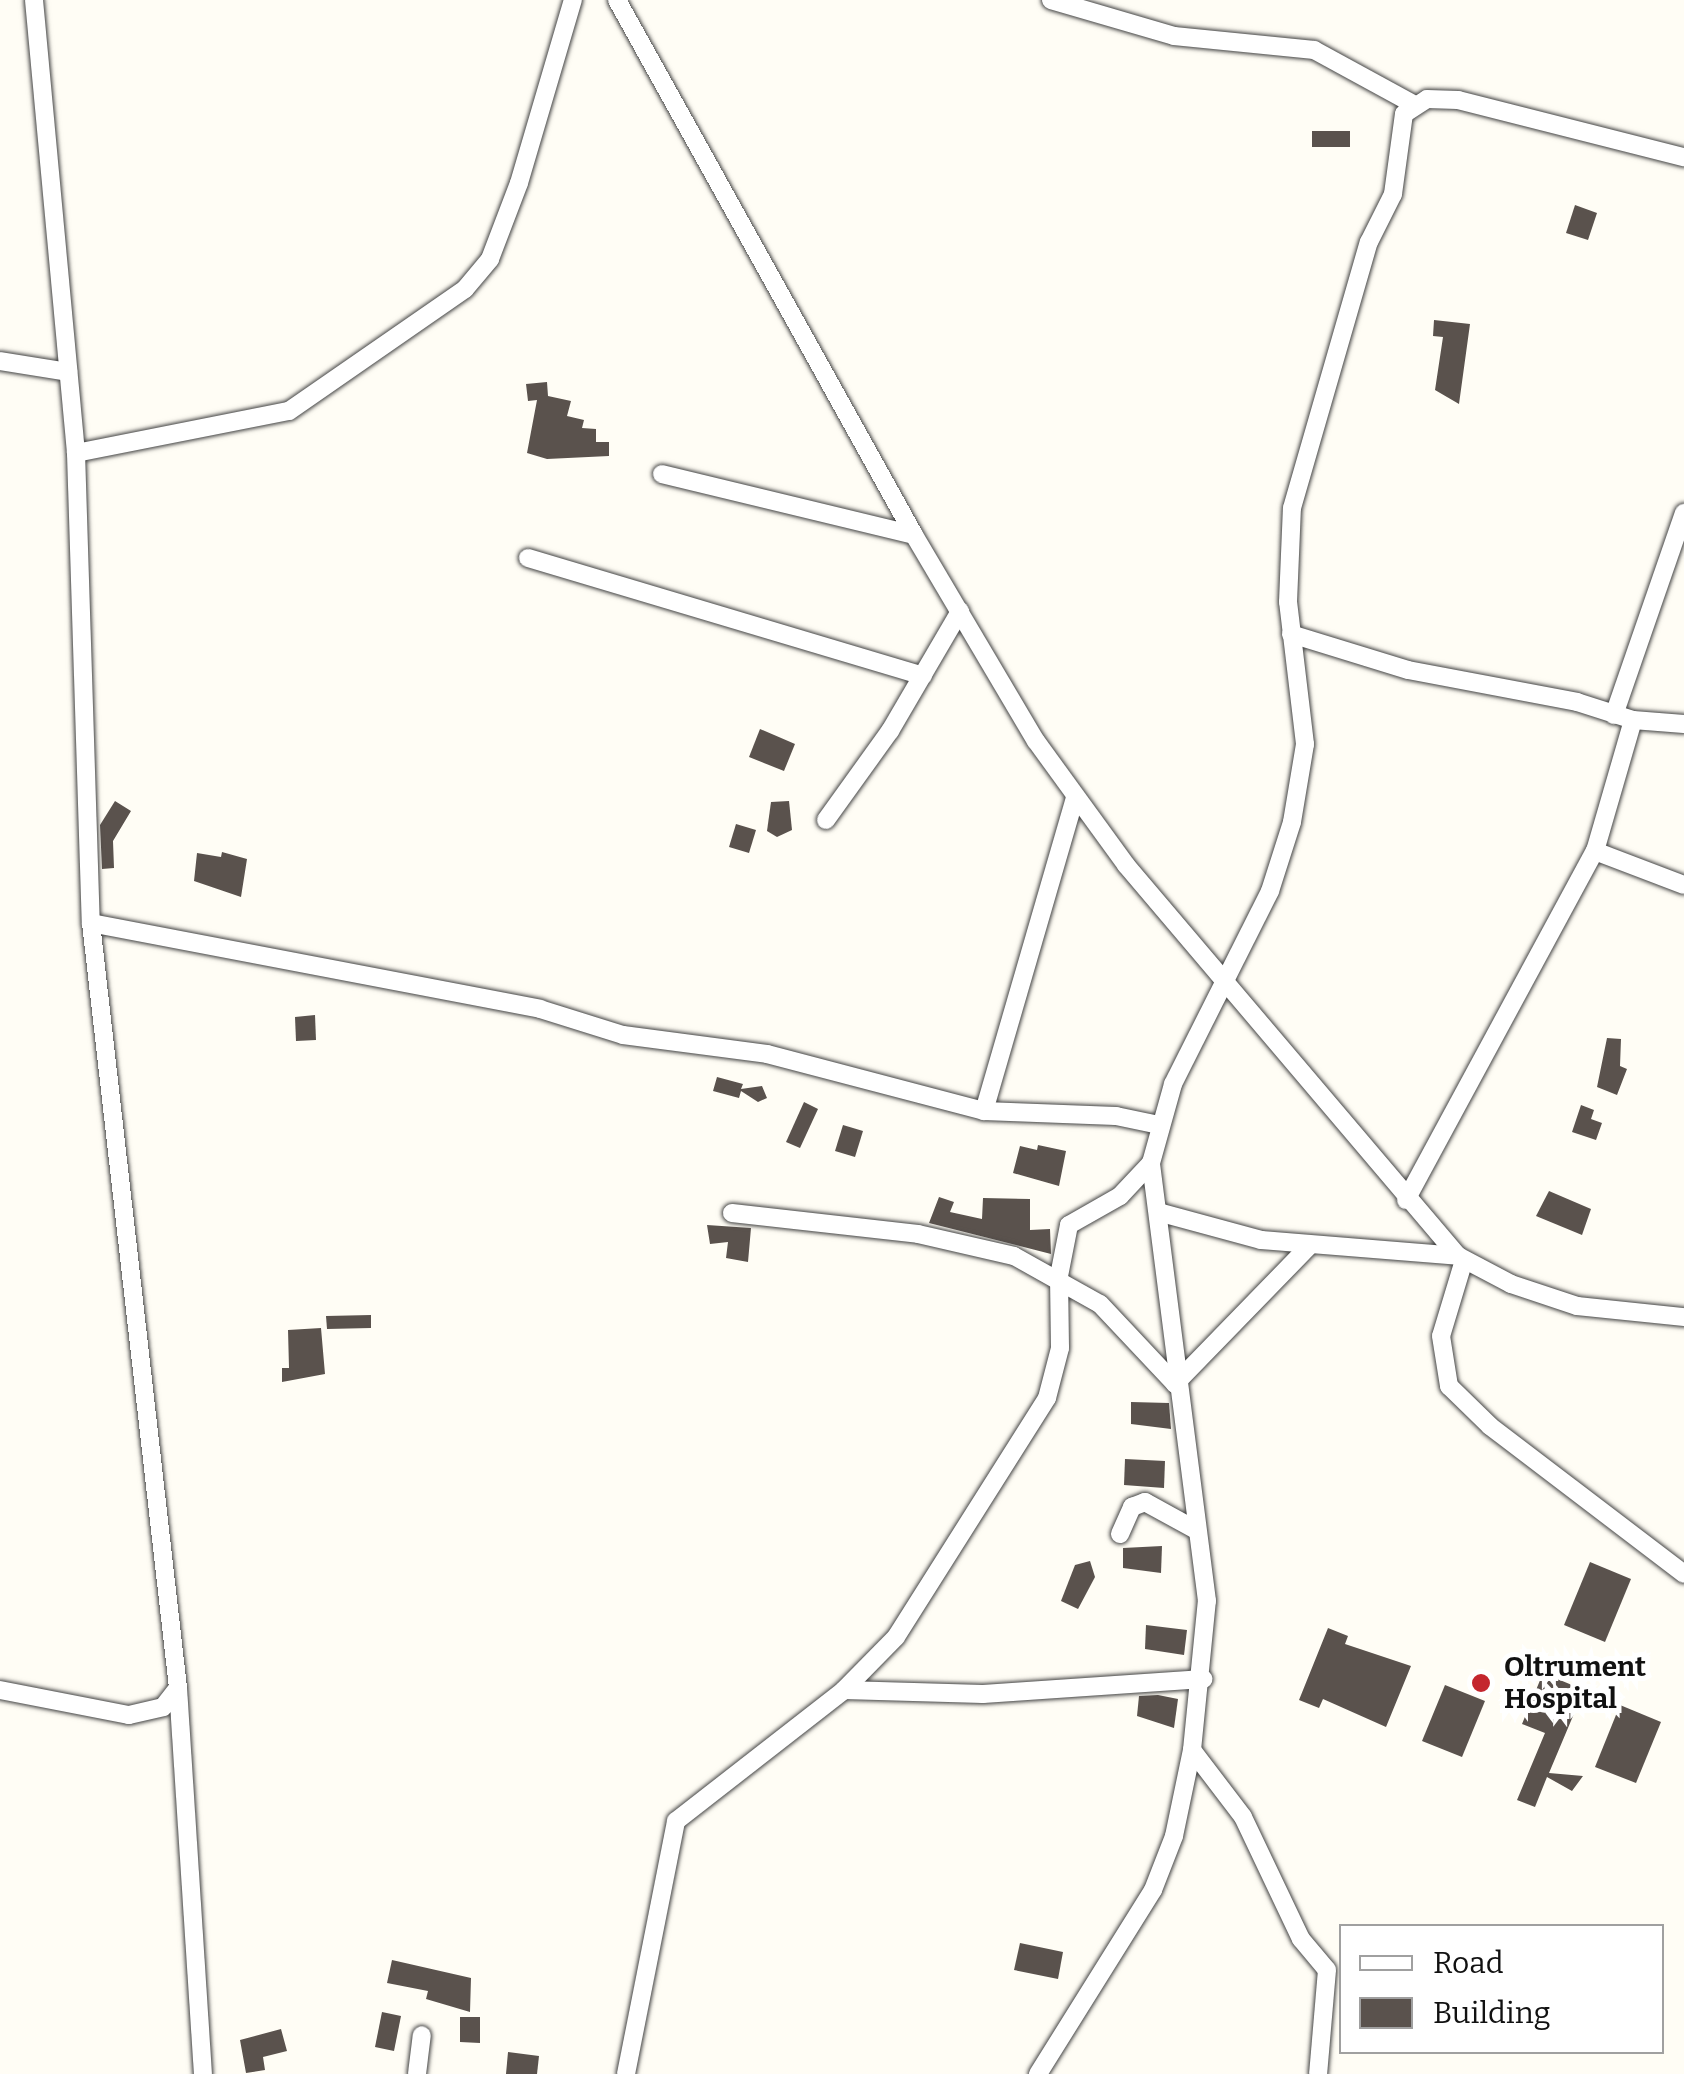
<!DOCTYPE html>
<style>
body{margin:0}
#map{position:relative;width:1684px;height:2074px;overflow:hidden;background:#fffdf5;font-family:Bitter,serif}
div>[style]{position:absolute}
.building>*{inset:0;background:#5a524d}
.roads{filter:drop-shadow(0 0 2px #444) drop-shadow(0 0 2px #444)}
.street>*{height:18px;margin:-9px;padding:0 9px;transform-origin:9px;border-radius:9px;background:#fff}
.dots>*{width:28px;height:28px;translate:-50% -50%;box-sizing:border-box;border:5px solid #fff;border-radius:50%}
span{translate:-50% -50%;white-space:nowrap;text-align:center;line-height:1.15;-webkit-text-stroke:10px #fff;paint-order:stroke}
.poi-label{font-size:28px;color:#111;font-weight:700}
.left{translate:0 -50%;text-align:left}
.legend{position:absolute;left:1339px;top:1924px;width:325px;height:130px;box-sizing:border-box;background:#fff;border:2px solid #a0a0a0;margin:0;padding:12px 18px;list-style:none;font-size:30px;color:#111}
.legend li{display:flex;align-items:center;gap:20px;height:50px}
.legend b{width:50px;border:2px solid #a0a0a0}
</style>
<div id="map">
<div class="building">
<div style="clip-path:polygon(1312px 131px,1350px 131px,1350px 147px,1312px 147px)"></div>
<div style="clip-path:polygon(1575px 205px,1597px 213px,1588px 240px,1566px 233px)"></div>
<div style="clip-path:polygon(1434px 320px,1470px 324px,1459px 404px,1435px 390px,1443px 337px,1433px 336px)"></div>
<div style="clip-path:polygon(547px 382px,548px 396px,571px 401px,567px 416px,584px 420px,582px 428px,596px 429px,596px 442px,609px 442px,609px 456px,547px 459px,527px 453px,537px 400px,528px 401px,526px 384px)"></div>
<div style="clip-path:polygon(760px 729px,795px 744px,784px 771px,749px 757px)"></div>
<div style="clip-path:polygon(115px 801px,131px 811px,113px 841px,114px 868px,102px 869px,100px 825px)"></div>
<div style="clip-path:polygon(789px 801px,792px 830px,777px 837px,767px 831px,771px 802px)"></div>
<div style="clip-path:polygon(736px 824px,756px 830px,749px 853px,729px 847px)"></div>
<div style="clip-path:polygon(222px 852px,247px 859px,241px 897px,194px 881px,197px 853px,221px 857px)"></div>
<div style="clip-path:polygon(315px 1015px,316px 1040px,296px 1041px,295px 1017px)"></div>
<div style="clip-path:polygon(1607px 1038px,1621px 1039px,1620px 1066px,1627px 1069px,1617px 1095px,1597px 1087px)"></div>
<div style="clip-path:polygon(717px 1077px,743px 1084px,741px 1089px,762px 1086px,767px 1098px,758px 1102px,741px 1091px,739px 1098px,713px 1091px)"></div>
<div style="clip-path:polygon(804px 1102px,818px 1109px,800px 1148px,786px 1142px)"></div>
<div style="clip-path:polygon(1581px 1105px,1594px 1110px,1591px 1119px,1602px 1123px,1596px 1140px,1572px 1132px)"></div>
<div style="clip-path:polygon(843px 1125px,863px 1131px,855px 1157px,835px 1151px)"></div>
<div style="clip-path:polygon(1038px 1145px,1066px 1151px,1059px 1186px,1013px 1173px,1020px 1146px,1037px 1150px)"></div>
<div style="clip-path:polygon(1549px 1191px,1591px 1209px,1582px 1235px,1536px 1216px)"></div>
<div style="clip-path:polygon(939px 1197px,954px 1202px,950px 1212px,982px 1219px,983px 1198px,1030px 1199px,1030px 1230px,1050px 1229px,1051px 1254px,929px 1223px)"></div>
<div style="clip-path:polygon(707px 1225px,751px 1228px,748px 1262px,726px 1258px,728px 1242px,710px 1244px)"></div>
<div style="clip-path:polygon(371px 1315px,371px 1328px,327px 1329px,326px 1316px)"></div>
<div style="clip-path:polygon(321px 1328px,325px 1374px,282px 1382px,282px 1368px,289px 1368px,288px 1330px)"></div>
<div style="clip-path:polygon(1131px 1402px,1169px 1403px,1171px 1429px,1131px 1424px)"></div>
<div style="clip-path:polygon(1125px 1459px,1165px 1461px,1164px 1488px,1124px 1485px)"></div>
<div style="clip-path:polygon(1162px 1546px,1161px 1573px,1123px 1568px,1123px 1548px)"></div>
<div style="clip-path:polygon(1090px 1561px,1095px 1577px,1078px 1609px,1061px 1601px,1075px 1565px)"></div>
<div style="clip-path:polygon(1590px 1562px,1631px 1579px,1605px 1642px,1564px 1625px)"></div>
<div style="clip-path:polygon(1146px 1625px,1187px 1630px,1184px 1655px,1145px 1649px)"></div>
<div style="clip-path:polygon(1328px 1628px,1348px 1636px,1345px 1644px,1411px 1666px,1386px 1727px,1323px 1699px,1319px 1708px,1299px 1700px)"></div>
<div style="clip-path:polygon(1543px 1673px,1584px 1690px,1549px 1773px,1583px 1776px,1572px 1791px,1547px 1777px,1535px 1807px,1517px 1800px,1545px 1733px,1522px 1724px)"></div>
<div style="clip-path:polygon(1445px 1685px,1485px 1701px,1462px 1757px,1422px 1741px)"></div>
<div style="clip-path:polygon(1158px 1695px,1178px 1699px,1174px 1728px,1137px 1716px,1139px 1696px)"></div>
<div style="clip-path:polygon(1620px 1705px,1661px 1722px,1636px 1783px,1595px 1767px)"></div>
<div style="clip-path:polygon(1020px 1943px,1063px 1952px,1058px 1979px,1014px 1970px)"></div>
<div style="clip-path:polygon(392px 1960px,471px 1978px,470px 2012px,426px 1999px,428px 1991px,387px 1983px)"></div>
<div style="clip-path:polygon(382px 2012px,401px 2016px,394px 2051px,375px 2047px)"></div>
<div style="clip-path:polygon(460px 2017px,480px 2017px,480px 2043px,460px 2042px)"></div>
<div style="clip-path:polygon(281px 2029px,287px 2051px,263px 2057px,265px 2070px,246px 2073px,240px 2040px)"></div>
<div style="clip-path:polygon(508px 2052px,539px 2056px,537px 2074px,506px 2074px)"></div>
</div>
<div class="roads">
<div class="street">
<div style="left:34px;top:0;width:455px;rotate:84.7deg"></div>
<div style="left:76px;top:453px;width:470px;rotate:88.2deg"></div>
<div style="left:91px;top:923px;width:770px;rotate:83.51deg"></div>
<div style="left:178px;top:1688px;width:387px;rotate:86.3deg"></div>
<div style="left:617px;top:0;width:612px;rotate:60.96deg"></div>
<div style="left:914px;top:535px;width:239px;rotate:59.4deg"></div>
<div style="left:1036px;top:741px;width:153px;rotate:54deg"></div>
<div style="left:1126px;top:865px;width:513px;rotate:49.67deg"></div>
<div style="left:1458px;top:1256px;width:60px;rotate:27.8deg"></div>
<div style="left:1511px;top:1284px;width:70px;rotate:18.4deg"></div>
<div style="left:1577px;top:1306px;width:108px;rotate:5.9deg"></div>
<div style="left:1051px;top:0;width:128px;rotate:16.3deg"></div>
<div style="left:1174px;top:36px;width:141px;rotate:5.7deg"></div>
<div style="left:1314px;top:50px;width:113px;rotate:28.6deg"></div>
<div style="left:0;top:361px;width:69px;rotate:9.2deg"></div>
<div style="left:76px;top:453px;width:217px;rotate:-11.2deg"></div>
<div style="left:289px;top:411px;width:214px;rotate:-34.7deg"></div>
<div style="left:465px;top:289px;width:39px;rotate:-50deg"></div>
<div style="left:490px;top:259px;width:81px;rotate:-69.1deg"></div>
<div style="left:519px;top:183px;width:191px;rotate:-73.6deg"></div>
<div style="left:662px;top:474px;width:259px;rotate:13.6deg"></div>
<div style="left:528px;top:558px;width:412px;rotate:16.6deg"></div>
<div style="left:1291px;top:634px;width:122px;rotate:17.1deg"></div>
<div style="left:1408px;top:670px;width:172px;rotate:10.7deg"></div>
<div style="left:1577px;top:702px;width:59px;rotate:17.8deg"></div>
<div style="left:1633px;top:720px;width:51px;rotate:4.5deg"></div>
<div style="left:1614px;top:715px;width:214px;rotate:-70.9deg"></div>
<div style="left:826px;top:820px;width:110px;rotate:-54.3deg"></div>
<div style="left:890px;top:731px;width:139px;rotate:-59.7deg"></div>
<div style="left:1595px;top:851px;width:95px;rotate:20.9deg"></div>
<div style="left:91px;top:923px;width:457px;rotate:10.8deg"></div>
<div style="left:540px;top:1009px;width:87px;rotate:17.4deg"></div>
<div style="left:623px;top:1035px;width:145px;rotate:7.5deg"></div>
<div style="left:767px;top:1054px;width:224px;rotate:14.7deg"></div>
<div style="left:984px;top:1111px;width:132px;rotate:2.2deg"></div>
<div style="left:1116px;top:1116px;width:44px;rotate:11.8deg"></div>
<div style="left:984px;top:1111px;width:326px;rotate:-73.8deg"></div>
<div style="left:1406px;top:1200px;width:397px;rotate:-61.6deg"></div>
<div style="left:1595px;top:851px;width:136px;rotate:-73.8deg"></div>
<div style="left:1158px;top:1212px;width:107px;rotate:15.2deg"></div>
<div style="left:1261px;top:1240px;width:198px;rotate:4.6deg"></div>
<div style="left:732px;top:1213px;width:187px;rotate:6.4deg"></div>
<div style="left:918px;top:1234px;width:98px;rotate:12.9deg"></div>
<div style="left:1014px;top:1256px;width:98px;rotate:29.2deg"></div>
<div style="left:1100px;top:1304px;width:110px;rotate:46.8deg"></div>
<div style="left:1175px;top:1384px;width:191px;rotate:-45.8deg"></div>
<div style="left:1464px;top:1260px;width:79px;rotate:106.8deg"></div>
<div style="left:1441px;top:1336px;width:51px;rotate:80.9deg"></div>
<div style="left:1449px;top:1386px;width:57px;rotate:44.3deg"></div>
<div style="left:1490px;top:1426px;width:244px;rotate:37.3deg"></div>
<div style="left:1120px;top:1534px;width:30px;rotate:-66deg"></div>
<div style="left:1132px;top:1507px;width:14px;rotate:-21deg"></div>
<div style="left:1145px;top:1502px;width:58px;rotate:28.8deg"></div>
<div style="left:0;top:1690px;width:131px;rotate:11deg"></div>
<div style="left:129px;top:1715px;width:35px;rotate:-13deg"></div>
<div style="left:163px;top:1707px;width:24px;rotate:-52deg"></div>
<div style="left:844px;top:1690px;width:139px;rotate:1.6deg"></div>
<div style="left:983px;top:1694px;width:221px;rotate:-3.9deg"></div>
<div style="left:1192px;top:1750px;width:84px;rotate:52.7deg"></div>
<div style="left:1243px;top:1817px;width:135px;rotate:64.6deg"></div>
<div style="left:1301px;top:1939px;width:40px;rotate:50deg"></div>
<div style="left:1327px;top:1970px;width:104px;rotate:94.9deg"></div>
<div style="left:417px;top:2074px;width:39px;rotate:-83deg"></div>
<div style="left:626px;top:2074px;width:258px;rotate:-78.8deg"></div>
<div style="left:676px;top:1821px;width:213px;rotate:-37.9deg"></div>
<div style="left:844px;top:1690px;width:74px;rotate:-45.5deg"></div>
<div style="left:896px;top:1637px;width:283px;rotate:-57.7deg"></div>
<div style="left:1047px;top:1398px;width:52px;rotate:-75.4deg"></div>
<div style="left:1060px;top:1348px;width:72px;rotate:-90.8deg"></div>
<div style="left:1059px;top:1276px;width:52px;rotate:-78.9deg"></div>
<div style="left:1069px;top:1225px;width:59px;rotate:-29.6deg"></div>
<div style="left:1120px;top:1196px;width:45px;rotate:-46.8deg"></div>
<div style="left:1038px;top:2074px;width:217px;rotate:-58deg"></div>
<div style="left:1153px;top:1890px;width:58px;rotate:-68.7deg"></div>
<div style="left:1174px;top:1836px;width:88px;rotate:-78.2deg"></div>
<div style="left:1192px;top:1750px;width:150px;rotate:-84.3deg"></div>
<div style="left:1207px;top:1601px;width:442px;rotate:-97.3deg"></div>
<div style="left:1151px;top:1163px;width:82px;rotate:-74.4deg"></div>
<div style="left:1173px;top:1084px;width:216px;rotate:-63.3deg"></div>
<div style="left:1270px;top:891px;width:72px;rotate:-72.3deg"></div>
<div style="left:1292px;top:822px;width:79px;rotate:-80.5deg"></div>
<div style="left:1305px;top:744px;width:143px;rotate:-96.8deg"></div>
<div style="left:1288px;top:602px;width:94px;rotate:-87.6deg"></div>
<div style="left:1292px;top:508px;width:277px;rotate:-73.9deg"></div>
<div style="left:1369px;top:242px;width:54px;rotate:-63.4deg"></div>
<div style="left:1393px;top:194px;width:81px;rotate:-82.2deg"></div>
<div style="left:1404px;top:114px;width:27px;rotate:-33deg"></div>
<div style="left:1427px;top:99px;width:31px;rotate:2deg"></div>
<div style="left:1458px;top:100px;width:233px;rotate:14.2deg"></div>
</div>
</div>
<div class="dots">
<div style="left:1481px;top:1683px;background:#c4262e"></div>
</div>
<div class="poi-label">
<span class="left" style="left:1504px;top:1683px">Oltrument<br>Hospital</span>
</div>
<ul class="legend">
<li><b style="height:12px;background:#fff"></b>Road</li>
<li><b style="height:28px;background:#5a524d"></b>Building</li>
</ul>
</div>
